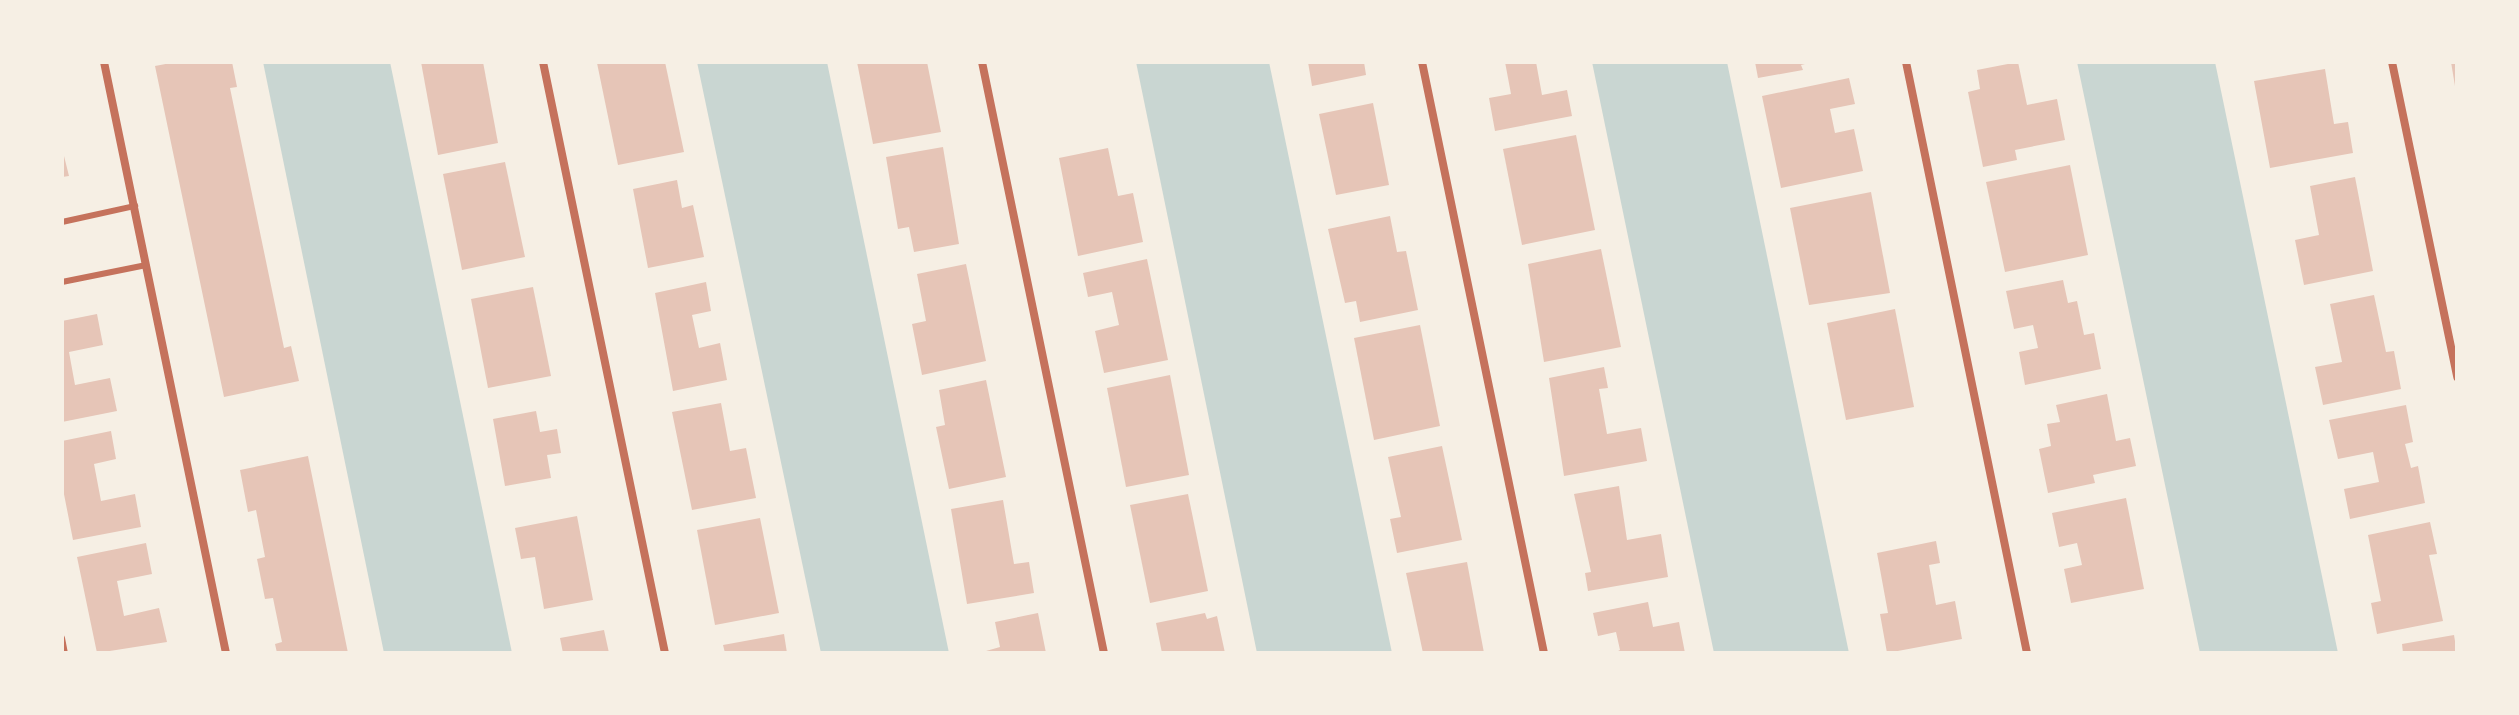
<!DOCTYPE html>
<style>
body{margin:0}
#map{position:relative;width:2519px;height:715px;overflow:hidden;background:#f6efe4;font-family:"IBM Plex Sans",sans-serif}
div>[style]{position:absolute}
.water>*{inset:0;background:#c9d6d2}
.building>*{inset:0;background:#e6c5b7}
.service>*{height:6px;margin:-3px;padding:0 3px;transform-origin:3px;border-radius:3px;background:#c5725c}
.minor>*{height:8px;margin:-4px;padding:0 4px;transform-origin:4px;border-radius:4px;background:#c5725c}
span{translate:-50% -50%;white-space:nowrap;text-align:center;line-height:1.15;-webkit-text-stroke:8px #f6efe4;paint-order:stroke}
.frame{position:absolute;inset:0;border:64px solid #f6efe4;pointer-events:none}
</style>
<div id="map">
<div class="water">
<div style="clip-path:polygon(263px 62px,390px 62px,512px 653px,384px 653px)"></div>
<div style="clip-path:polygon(697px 62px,827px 62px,949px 653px,821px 653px)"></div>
<div style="clip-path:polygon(1136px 62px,1269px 62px,1392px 653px,1257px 653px)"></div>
<div style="clip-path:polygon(1592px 62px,1727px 62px,1849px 653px,1714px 653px)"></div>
<div style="clip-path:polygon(2077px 62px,2215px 62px,2338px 653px,2200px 653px)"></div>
</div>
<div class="building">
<div style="clip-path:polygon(176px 62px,232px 62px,237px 87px,230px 88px,284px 348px,291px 346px,299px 381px,224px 397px,155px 66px)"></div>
<div style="clip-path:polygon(421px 62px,483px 62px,498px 143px,438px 155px)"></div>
<div style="clip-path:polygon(665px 62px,684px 152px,618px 165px,597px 63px)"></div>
<div style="clip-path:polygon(857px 62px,927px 62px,941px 132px,873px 144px)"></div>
<div style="clip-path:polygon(1308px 62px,1364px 62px,1366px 75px,1312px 86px)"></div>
<div style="clip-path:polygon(1505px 62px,1536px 62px,1542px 95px,1567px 90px,1572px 116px,1495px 131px,1489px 98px,1511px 94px)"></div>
<div style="clip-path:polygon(1755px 62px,1809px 62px,1809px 63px,1801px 65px,1803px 70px,1758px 78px)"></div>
<div style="clip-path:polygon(2018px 62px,2027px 105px,2057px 99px,2065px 140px,2015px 150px,2017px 160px,1983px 167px,1968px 92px,1980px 89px,1977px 70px)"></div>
<div style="clip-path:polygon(2451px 62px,2457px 62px,2457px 86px,2455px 86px)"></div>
<div style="clip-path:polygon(2325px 69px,2334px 124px,2348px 122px,2353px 153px,2270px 168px,2254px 81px)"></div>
<div style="clip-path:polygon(1849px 78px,1855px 104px,1830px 109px,1835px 133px,1854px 129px,1863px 171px,1781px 188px,1762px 96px)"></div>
<div style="clip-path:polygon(1373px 103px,1389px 185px,1336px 195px,1319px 114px)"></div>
<div style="clip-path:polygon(1576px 135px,1595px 230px,1522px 245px,1503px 149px)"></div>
<div style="clip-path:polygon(943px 147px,959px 244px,914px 252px,909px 227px,898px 229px,886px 157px)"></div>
<div style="clip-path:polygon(62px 148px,69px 176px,62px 177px)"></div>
<div style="clip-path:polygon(1108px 148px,1118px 196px,1133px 193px,1143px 242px,1078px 256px,1059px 158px)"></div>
<div style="clip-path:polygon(505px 162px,525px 257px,462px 270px,443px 174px)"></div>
<div style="clip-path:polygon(2070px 165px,2088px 255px,2005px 272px,1986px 182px)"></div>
<div style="clip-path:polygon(2355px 177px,2373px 271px,2304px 285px,2295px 240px,2319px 235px,2310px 186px)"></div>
<div style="clip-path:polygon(677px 180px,682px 208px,693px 205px,704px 257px,648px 268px,633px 189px)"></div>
<div style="clip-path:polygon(1871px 192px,1890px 293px,1809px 305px,1790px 208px)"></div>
<div style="clip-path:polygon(1390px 216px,1397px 252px,1406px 251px,1418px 310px,1360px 322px,1356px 301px,1345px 303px,1328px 229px)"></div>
<div style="clip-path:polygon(1601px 249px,1621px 347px,1544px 362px,1528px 264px)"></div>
<div style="clip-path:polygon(1147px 259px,1168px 360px,1104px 373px,1095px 331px,1119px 325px,1112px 292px,1088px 297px,1083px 273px)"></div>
<div style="clip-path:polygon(966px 264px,986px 361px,922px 375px,912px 324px,926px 321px,917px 274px)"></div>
<div style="clip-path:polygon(2063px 280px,2068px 303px,2077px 301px,2084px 335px,2094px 333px,2101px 369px,2025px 385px,2019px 352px,2038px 348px,2033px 325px,2014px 329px,2006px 291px)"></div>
<div style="clip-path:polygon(706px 282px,711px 311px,692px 315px,699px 348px,720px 343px,727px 380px,673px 391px,655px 293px)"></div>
<div style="clip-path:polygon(533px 287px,551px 376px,488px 388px,471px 299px)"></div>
<div style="clip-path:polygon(2374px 295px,2386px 352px,2394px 351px,2401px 389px,2323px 405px,2315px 367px,2342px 362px,2330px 304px)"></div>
<div style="clip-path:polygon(1895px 309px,1914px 407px,1846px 420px,1827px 323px)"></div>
<div style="clip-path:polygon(97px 314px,103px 345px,69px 352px,75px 385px,110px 378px,117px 411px,62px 422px,62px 321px)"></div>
<div style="clip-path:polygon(1420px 325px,1440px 426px,1374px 440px,1354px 338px)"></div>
<div style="clip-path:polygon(1604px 367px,1608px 388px,1599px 389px,1607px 434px,1641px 428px,1647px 461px,1564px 476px,1549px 378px)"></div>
<div style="clip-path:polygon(1170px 375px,1189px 475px,1126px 487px,1107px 388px)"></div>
<div style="clip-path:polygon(986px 380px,1006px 477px,949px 489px,936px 427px,945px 425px,939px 390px)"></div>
<div style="clip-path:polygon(2107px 394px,2116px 441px,2130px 438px,2136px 466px,2093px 475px,2095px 483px,2048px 493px,2039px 449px,2051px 446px,2047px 424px,2060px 422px,2056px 405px)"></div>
<div style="clip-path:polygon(721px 403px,730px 451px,746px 448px,756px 498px,692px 510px,672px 412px)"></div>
<div style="clip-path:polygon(2406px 405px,2413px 442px,2405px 444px,2411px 468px,2418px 466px,2425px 503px,2350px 519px,2344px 489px,2379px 482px,2373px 452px,2338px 459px,2329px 420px)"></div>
<div style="clip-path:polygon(536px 411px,540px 432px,557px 429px,561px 453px,547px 455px,551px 478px,505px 486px,493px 419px)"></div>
<div style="clip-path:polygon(111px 431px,116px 459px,94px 464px,101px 501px,135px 494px,141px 527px,73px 540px,62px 484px,62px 441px)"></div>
<div style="clip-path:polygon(1442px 446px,1462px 540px,1397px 553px,1390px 519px,1401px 517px,1388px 457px)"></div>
<div style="clip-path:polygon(308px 456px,348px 653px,277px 653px,275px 644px,282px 642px,273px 598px,265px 599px,257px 559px,265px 557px,256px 510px,248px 512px,240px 470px)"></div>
<div style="clip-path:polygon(1619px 486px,1627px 540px,1661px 534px,1668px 577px,1588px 591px,1585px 573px,1591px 572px,1574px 494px)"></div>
<div style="clip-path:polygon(1188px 494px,1208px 591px,1150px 603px,1130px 505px)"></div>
<div style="clip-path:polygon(2126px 498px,2144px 589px,2071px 603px,2064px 569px,2082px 565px,2077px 543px,2059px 547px,2052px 513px)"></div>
<div style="clip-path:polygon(1003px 500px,1014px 564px,1029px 562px,1034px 593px,967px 604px,951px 509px)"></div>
<div style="clip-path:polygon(577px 516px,593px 600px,544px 609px,535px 557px,521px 559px,515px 528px)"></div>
<div style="clip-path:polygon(760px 518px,779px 613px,715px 625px,697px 530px)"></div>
<div style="clip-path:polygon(2430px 522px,2437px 554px,2429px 555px,2443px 621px,2377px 634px,2371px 603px,2381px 601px,2368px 535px)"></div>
<div style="clip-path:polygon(1936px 541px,1940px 563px,1929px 565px,1936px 605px,1955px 601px,1962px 639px,1887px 653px,1880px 614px,1888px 613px,1877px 553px)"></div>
<div style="clip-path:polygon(146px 543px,152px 574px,117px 581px,124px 616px,159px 608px,167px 642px,97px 653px,77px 557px)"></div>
<div style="clip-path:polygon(1467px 562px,1484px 653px,1423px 653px,1406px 573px)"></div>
<div style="clip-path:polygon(1648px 602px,1653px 627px,1679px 622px,1685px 653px,1614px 653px,1620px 650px,1616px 632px,1598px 636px,1593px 613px)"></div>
<div style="clip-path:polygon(1038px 613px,1046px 653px,979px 653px,1000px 647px,995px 622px)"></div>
<div style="clip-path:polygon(1205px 613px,1207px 619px,1217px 616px,1225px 653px,1162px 653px,1156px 623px)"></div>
<div style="clip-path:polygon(604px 630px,609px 653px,563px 653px,560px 638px)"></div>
<div style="clip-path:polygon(784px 634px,787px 653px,725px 653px,723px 645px)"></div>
<div style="clip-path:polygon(2454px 635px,2457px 653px,2403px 653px,2402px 644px)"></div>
</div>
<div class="service">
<div style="left:62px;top:222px;width:75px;rotate:-12.4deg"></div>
<div style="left:62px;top:282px;width:86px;rotate:-11.4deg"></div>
<div style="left:62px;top:638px;width:15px;rotate:79deg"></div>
</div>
<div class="minor">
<div style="left:104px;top:62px;width:603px;rotate:78.34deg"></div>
<div style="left:543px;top:62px;width:603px;rotate:78.34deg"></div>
<div style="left:982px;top:62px;width:603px;rotate:78.34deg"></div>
<div style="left:1422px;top:62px;width:603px;rotate:78.34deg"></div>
<div style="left:1906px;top:62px;width:603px;rotate:78.43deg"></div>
<div style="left:2392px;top:62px;width:322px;rotate:78.3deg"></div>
</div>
<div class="frame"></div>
</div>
